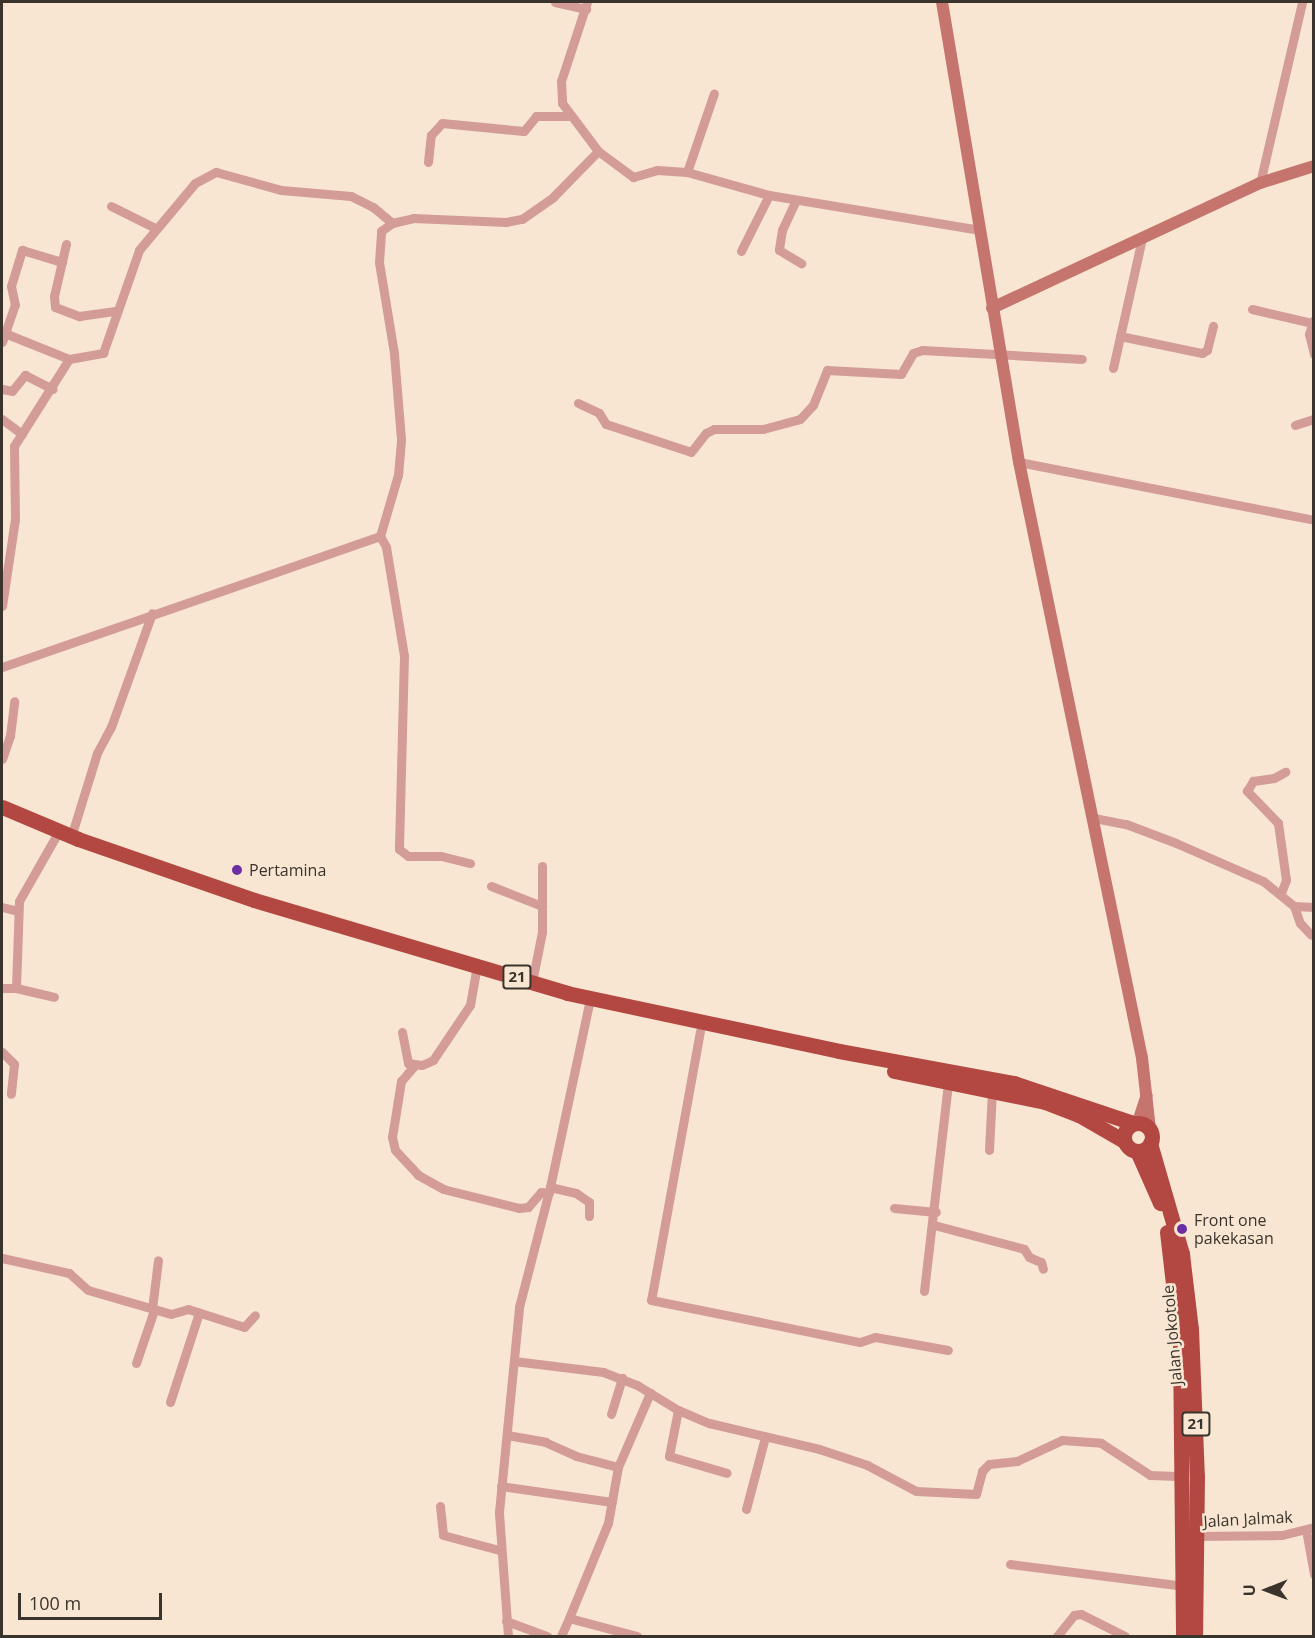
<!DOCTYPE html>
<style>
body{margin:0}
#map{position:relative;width:1315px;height:1638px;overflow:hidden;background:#f8e6d3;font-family:"Open Sans",sans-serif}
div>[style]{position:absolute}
.minor>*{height:9px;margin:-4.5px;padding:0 4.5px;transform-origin:4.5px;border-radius:4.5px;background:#d49c96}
.secondary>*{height:12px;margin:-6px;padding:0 6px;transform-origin:6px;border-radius:6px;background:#c5756d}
.trunk>*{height:15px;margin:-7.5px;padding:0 7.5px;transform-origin:7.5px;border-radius:7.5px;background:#b34842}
.trunk>.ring{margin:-7.5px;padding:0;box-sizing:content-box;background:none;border:15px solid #b34842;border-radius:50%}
.dots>*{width:16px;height:16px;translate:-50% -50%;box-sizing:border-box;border:3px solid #f8e6d3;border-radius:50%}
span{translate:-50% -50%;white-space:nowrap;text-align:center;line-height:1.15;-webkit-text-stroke:5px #f8e6d3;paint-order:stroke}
.shield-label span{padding:2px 4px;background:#f8e6d3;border:2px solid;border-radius:4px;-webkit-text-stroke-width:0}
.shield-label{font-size:15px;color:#3b342d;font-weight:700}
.poi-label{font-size:16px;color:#3b342d}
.left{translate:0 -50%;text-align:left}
.street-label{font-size:16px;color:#3b342d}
.frame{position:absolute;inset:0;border:3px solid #3b342d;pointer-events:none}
.north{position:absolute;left:1237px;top:1560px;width:60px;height:60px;-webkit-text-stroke:4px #f8e6d3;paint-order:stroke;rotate:269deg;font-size:16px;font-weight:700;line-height:24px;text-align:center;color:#3b342d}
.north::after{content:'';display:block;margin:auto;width:21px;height:27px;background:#3b342d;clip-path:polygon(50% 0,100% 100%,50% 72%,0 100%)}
.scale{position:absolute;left:18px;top:1593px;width:144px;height:27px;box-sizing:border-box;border:3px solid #3b342d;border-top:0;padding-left:8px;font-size:18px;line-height:21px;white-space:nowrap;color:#3b342d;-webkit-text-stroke:4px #f8e6d3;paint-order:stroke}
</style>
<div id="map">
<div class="minor">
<div style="left:555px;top:2px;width:32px;rotate:13deg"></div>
<div style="left:587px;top:2px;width:83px;rotate:108.2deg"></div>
<div style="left:561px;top:81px;width:22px;rotate:87deg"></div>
<div style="left:562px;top:103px;width:60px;rotate:53.1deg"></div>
<div style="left:598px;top:151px;width:44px;rotate:36.6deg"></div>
<div style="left:633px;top:177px;width:25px;rotate:-16deg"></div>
<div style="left:657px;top:170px;width:30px;rotate:4deg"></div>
<div style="left:687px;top:172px;width:85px;rotate:15.7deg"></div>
<div style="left:769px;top:195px;width:214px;rotate:9.4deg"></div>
<div style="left:428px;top:162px;width:27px;rotate:-84deg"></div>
<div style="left:431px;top:135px;width:16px;rotate:-47deg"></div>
<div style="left:442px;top:123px;width:82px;rotate:5.6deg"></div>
<div style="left:524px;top:131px;width:19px;rotate:-51deg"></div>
<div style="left:536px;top:116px;width:34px"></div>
<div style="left:687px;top:172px;width:83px;rotate:-71.1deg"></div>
<div style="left:1260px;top:183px;width:186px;rotate:-76.9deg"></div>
<div style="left:796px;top:200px;width:33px;rotate:115deg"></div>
<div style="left:782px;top:230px;width:20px;rotate:99deg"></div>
<div style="left:779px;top:250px;width:26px;rotate:31deg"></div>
<div style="left:111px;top:206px;width:51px;rotate:26.6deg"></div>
<div style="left:66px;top:244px;width:53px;rotate:103deg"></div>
<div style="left:54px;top:296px;width:11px;rotate:85deg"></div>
<div style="left:55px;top:307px;width:26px;rotate:21deg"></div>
<div style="left:79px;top:316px;width:37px;rotate:-8deg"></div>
<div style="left:741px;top:251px;width:63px;rotate:-63.4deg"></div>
<div style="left:1252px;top:309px;width:62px;rotate:13.1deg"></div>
<div style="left:1314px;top:320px;width:15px;rotate:110deg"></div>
<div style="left:1309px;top:334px;width:21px;rotate:76deg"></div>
<div style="left:2px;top:332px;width:72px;rotate:21.9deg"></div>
<div style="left:1120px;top:336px;width:84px;rotate:11.7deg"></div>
<div style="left:1202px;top:353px;width:6px;rotate:-31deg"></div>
<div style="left:1207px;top:350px;width:25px;rotate:-76deg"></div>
<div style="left:2px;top:342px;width:39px;rotate:-71deg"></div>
<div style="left:15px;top:305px;width:19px;rotate:-102deg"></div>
<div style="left:11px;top:286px;width:38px;rotate:-73deg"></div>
<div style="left:22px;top:250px;width:42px;rotate:16.7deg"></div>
<div style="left:1113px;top:368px;width:133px;rotate:-77.4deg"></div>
<div style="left:2px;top:389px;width:10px;rotate:11deg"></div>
<div style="left:12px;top:391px;width:21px;rotate:-51deg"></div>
<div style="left:25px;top:375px;width:31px;rotate:27deg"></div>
<div style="left:578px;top:403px;width:23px;rotate:25deg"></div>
<div style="left:599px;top:413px;width:13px;rotate:58deg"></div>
<div style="left:606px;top:424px;width:89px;rotate:18.2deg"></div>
<div style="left:691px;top:452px;width:24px;rotate:-52deg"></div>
<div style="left:706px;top:433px;width:9px;rotate:-27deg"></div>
<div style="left:714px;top:429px;width:49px"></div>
<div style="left:763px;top:429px;width:38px;rotate:-15deg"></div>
<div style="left:800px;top:419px;width:19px;rotate:-47deg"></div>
<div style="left:813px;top:405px;width:38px;rotate:-68deg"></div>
<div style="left:827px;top:370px;width:74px;rotate:3.1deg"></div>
<div style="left:901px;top:374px;width:24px;rotate:-60deg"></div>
<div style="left:913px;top:353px;width:9px;rotate:-18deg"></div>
<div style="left:922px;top:350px;width:160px;rotate:3.2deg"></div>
<div style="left:2px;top:419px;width:25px;rotate:37deg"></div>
<div style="left:1295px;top:425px;width:20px;rotate:-18deg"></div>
<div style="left:1019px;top:462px;width:301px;rotate:11.1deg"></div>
<div style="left:380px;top:536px;width:13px;rotate:61deg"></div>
<div style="left:386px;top:547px;width:110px;rotate:80.6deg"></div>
<div style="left:404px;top:656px;width:193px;rotate:91.5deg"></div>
<div style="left:399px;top:849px;width:11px;rotate:38deg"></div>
<div style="left:408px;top:856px;width:33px"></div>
<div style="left:441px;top:856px;width:30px;rotate:14deg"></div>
<div style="left:2px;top:606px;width:88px;rotate:-81.5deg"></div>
<div style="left:15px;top:519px;width:73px;rotate:-90.8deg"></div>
<div style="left:14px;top:446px;width:103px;rotate:-57.7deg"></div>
<div style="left:69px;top:359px;width:35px;rotate:-10deg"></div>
<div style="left:103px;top:353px;width:109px;rotate:-70.7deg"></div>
<div style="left:139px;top:250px;width:87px;rotate:-50.1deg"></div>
<div style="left:195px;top:183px;width:24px;rotate:-28deg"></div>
<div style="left:216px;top:172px;width:67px;rotate:15.5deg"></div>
<div style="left:281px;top:190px;width:70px;rotate:4.9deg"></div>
<div style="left:351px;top:196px;width:25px;rotate:27deg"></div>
<div style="left:373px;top:207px;width:25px;rotate:40deg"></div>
<div style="left:2px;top:667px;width:400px;rotate:-19.1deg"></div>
<div style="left:380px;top:536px;width:64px;rotate:-73.6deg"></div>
<div style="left:398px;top:475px;width:36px;rotate:-85deg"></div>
<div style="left:401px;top:439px;width:86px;rotate:-94.7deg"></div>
<div style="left:394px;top:353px;width:92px;rotate:-99.4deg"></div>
<div style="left:379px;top:262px;width:31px;rotate:-86deg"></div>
<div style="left:381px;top:231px;width:14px;rotate:-36deg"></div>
<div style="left:392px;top:223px;width:22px;rotate:-13deg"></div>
<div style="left:413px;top:218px;width:93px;rotate:2.5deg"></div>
<div style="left:506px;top:222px;width:16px;rotate:-11deg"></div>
<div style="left:522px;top:219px;width:38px;rotate:-35deg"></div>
<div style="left:553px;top:197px;width:64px;rotate:-45.6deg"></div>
<div style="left:2px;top:759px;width:24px;rotate:-71deg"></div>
<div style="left:10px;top:736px;width:35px;rotate:-83deg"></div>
<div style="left:1094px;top:818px;width:33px;rotate:11deg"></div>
<div style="left:1126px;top:824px;width:53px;rotate:20.8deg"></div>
<div style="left:1176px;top:843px;width:95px;rotate:23.6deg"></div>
<div style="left:1263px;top:881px;width:40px;rotate:39deg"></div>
<div style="left:1294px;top:906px;width:20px;rotate:3deg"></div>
<div style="left:71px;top:837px;width:88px;rotate:-72.8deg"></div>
<div style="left:97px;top:753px;width:30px;rotate:-62deg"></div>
<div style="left:111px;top:727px;width:121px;rotate:-70.2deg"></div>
<div style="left:491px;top:886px;width:55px;rotate:21.4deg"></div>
<div style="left:1281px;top:893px;width:14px;rotate:-69deg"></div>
<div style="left:1286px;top:880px;width:58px;rotate:-98deg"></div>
<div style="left:1278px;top:823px;width:45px;rotate:-134.1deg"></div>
<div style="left:1247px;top:791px;width:12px;rotate:-59deg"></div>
<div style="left:1253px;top:781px;width:21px;rotate:-8deg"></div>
<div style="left:1274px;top:778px;width:13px;rotate:-29deg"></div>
<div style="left:1294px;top:906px;width:18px;rotate:71deg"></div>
<div style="left:1300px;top:923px;width:16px;rotate:47deg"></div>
<div style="left:2px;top:907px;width:16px;rotate:14deg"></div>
<div style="left:532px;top:982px;width:51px;rotate:-78.7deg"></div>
<div style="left:542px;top:932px;width:66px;rotate:-90deg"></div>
<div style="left:2px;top:988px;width:14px"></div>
<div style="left:16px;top:988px;width:87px;rotate:-88deg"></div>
<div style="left:19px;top:901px;width:73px;rotate:-60.3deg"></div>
<div style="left:16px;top:988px;width:39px;rotate:13deg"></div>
<div style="left:700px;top:1031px;width:273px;rotate:100.3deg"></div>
<div style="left:651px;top:1300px;width:213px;rotate:11.4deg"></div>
<div style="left:860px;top:1342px;width:16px;rotate:-18deg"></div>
<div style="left:875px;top:1337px;width:74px;rotate:10.1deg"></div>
<div style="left:402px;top:1032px;width:32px;rotate:79deg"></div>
<div style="left:408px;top:1063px;width:14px;rotate:8deg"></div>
<div style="left:422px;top:1065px;width:12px;rotate:-24deg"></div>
<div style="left:433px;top:1060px;width:66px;rotate:-56.1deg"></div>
<div style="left:470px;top:1005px;width:34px;rotate:-80deg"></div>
<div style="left:2px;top:1052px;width:17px;rotate:45deg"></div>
<div style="left:14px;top:1064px;width:30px;rotate:96deg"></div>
<div style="left:415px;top:1065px;width:21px;rotate:131deg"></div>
<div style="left:401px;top:1081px;width:57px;rotate:99.1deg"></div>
<div style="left:392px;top:1137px;width:13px;rotate:77deg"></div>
<div style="left:395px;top:1150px;width:34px;rotate:47deg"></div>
<div style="left:418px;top:1175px;width:29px;rotate:29deg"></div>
<div style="left:443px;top:1189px;width:78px;rotate:14deg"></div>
<div style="left:519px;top:1208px;width:9px;rotate:-6deg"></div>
<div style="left:528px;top:1207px;width:20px;rotate:-49deg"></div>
<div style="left:541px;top:1192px;width:8px;rotate:7deg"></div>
<div style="left:989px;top:1150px;width:60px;rotate:-87.1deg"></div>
<div style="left:550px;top:1187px;width:27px;rotate:13deg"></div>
<div style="left:576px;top:1193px;width:16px;rotate:35deg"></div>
<div style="left:589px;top:1202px;width:14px;rotate:90deg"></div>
<div style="left:894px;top:1208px;width:42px;rotate:5.4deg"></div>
<div style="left:934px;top:1225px;width:93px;rotate:14.9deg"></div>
<div style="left:1024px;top:1249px;width:9px;rotate:58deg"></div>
<div style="left:1029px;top:1257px;width:13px;rotate:23deg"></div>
<div style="left:1041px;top:1262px;width:7px;rotate:74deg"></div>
<div style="left:2px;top:1258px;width:69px;rotate:12.6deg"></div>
<div style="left:69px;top:1273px;width:25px;rotate:42deg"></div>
<div style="left:88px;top:1290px;width:86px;rotate:16.1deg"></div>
<div style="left:171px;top:1314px;width:18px;rotate:-16deg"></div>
<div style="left:188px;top:1309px;width:59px;rotate:17.8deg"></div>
<div style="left:244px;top:1327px;width:16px;rotate:-47deg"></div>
<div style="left:924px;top:1291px;width:210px;rotate:-83.4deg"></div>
<div style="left:152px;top:1309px;width:49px;rotate:-83deg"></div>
<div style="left:514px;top:1361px;width:90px;rotate:7deg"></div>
<div style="left:603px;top:1372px;width:36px;rotate:21deg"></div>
<div style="left:637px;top:1385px;width:48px;rotate:31.4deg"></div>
<div style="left:678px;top:1410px;width:34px;rotate:23deg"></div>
<div style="left:709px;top:1423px;width:113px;rotate:13.3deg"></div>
<div style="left:819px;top:1449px;width:51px;rotate:18.4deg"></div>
<div style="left:867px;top:1465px;width:55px;rotate:28deg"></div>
<div style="left:916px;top:1491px;width:60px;rotate:2.9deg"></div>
<div style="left:976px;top:1494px;width:24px;rotate:-75deg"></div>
<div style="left:982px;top:1471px;width:10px;rotate:-45deg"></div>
<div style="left:989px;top:1464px;width:28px;rotate:-6deg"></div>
<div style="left:1017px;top:1461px;width:50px;rotate:-25deg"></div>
<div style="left:1062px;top:1440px;width:39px;rotate:4deg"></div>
<div style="left:1101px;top:1443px;width:59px;rotate:33.1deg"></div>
<div style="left:1150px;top:1475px;width:33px;rotate:2deg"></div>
<div style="left:136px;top:1363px;width:56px;rotate:-71.2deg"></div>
<div style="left:170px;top:1402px;width:94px;rotate:-72deg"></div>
<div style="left:678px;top:1410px;width:47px;rotate:101.1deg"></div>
<div style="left:669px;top:1456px;width:60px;rotate:16.3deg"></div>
<div style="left:611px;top:1414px;width:38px;rotate:-73deg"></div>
<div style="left:507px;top:1435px;width:39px;rotate:10deg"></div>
<div style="left:545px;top:1442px;width:34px;rotate:24deg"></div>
<div style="left:576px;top:1456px;width:43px;rotate:14.7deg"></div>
<div style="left:501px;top:1486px;width:112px;rotate:8.2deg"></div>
<div style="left:440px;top:1506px;width:29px;rotate:84deg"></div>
<div style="left:443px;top:1535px;width:58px;rotate:15deg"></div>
<div style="left:746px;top:1509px;width:74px;rotate:-75.2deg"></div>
<div style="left:1306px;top:1530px;width:45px;rotate:79.7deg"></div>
<div style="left:1192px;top:1536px;width:90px;rotate:-0.6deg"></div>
<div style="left:1282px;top:1535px;width:33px;rotate:-14deg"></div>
<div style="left:1010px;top:1564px;width:174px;rotate:7.2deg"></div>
<div style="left:506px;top:1621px;width:44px;rotate:20.1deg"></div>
<div style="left:508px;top:1636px;width:124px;rotate:-94.2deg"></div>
<div style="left:499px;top:1512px;width:206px;rotate:-84.4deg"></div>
<div style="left:519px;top:1307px;width:124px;rotate:-75.5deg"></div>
<div style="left:550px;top:1187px;width:192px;rotate:-78deg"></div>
<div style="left:561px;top:1636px;width:20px;rotate:-66deg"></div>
<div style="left:637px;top:1636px;width:70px;rotate:-165.2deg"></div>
<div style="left:569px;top:1618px;width:103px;rotate:-67.7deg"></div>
<div style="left:608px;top:1523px;width:57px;rotate:-79.9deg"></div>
<div style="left:618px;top:1467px;width:81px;rotate:-66.6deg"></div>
<div style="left:1057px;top:1636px;width:27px;rotate:-51deg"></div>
<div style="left:1074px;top:1615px;width:7px;rotate:-8deg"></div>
<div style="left:1081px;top:1614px;width:49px;rotate:26.6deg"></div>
</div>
<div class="secondary">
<div style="left:942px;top:2px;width:466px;rotate:80.5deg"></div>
<div style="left:1019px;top:462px;width:609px;rotate:78.34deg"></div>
<div style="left:1142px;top:1058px;width:71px;rotate:83.6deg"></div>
<div style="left:992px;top:308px;width:296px;rotate:-25deg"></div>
<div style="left:1260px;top:183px;width:57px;rotate:-17.5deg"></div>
<div style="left:1138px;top:1122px;width:28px;rotate:-72deg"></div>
</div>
<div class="trunk">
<div style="left:2px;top:807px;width:82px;rotate:22.8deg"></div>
<div style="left:78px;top:839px;width:186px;rotate:19.1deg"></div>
<div style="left:254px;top:900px;width:327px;rotate:16.5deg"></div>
<div style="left:567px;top:993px;width:278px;rotate:12deg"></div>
<div style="left:839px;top:1051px;width:178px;rotate:10.4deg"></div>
<div style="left:1014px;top:1083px;width:126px;rotate:18.6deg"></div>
<div style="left:894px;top:1071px;width:154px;rotate:11.6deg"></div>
<div style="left:1045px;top:1102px;width:36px;rotate:21deg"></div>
<div style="left:1079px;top:1115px;width:52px;rotate:30deg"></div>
<div class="ring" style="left:1124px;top:1123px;width:13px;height:13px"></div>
<div style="left:1150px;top:1143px;width:116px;rotate:73.9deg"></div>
<div style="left:1182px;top:1254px;width:76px;rotate:83.2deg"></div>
<div style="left:1191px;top:1329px;width:147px;rotate:87.7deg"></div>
<div style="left:1197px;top:1476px;width:160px;rotate:90.7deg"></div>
<div style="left:1137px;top:1151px;width:57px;rotate:66.1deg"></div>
<div style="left:1167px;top:1232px;width:114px;rotate:83.4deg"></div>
<div style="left:1180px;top:1345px;width:291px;rotate:89.4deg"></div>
</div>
<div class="dots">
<div style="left:237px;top:870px;background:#6d2ea3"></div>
<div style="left:1182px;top:1229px;background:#6d2ea3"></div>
</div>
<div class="shield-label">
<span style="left:517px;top:977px">21</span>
<span style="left:1196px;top:1424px">21</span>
</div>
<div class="poi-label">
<span class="left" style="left:249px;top:870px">Pertamina</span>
<span class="left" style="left:1194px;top:1229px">Front one<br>pakekasan</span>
</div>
<div class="street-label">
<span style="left:1172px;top:1335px;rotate:-95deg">Jalan Jokotole</span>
<span style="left:1248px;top:1519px;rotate:-3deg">Jalan Jalmak</span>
</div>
<div class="frame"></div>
<div class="north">U</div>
<div class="scale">100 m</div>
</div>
